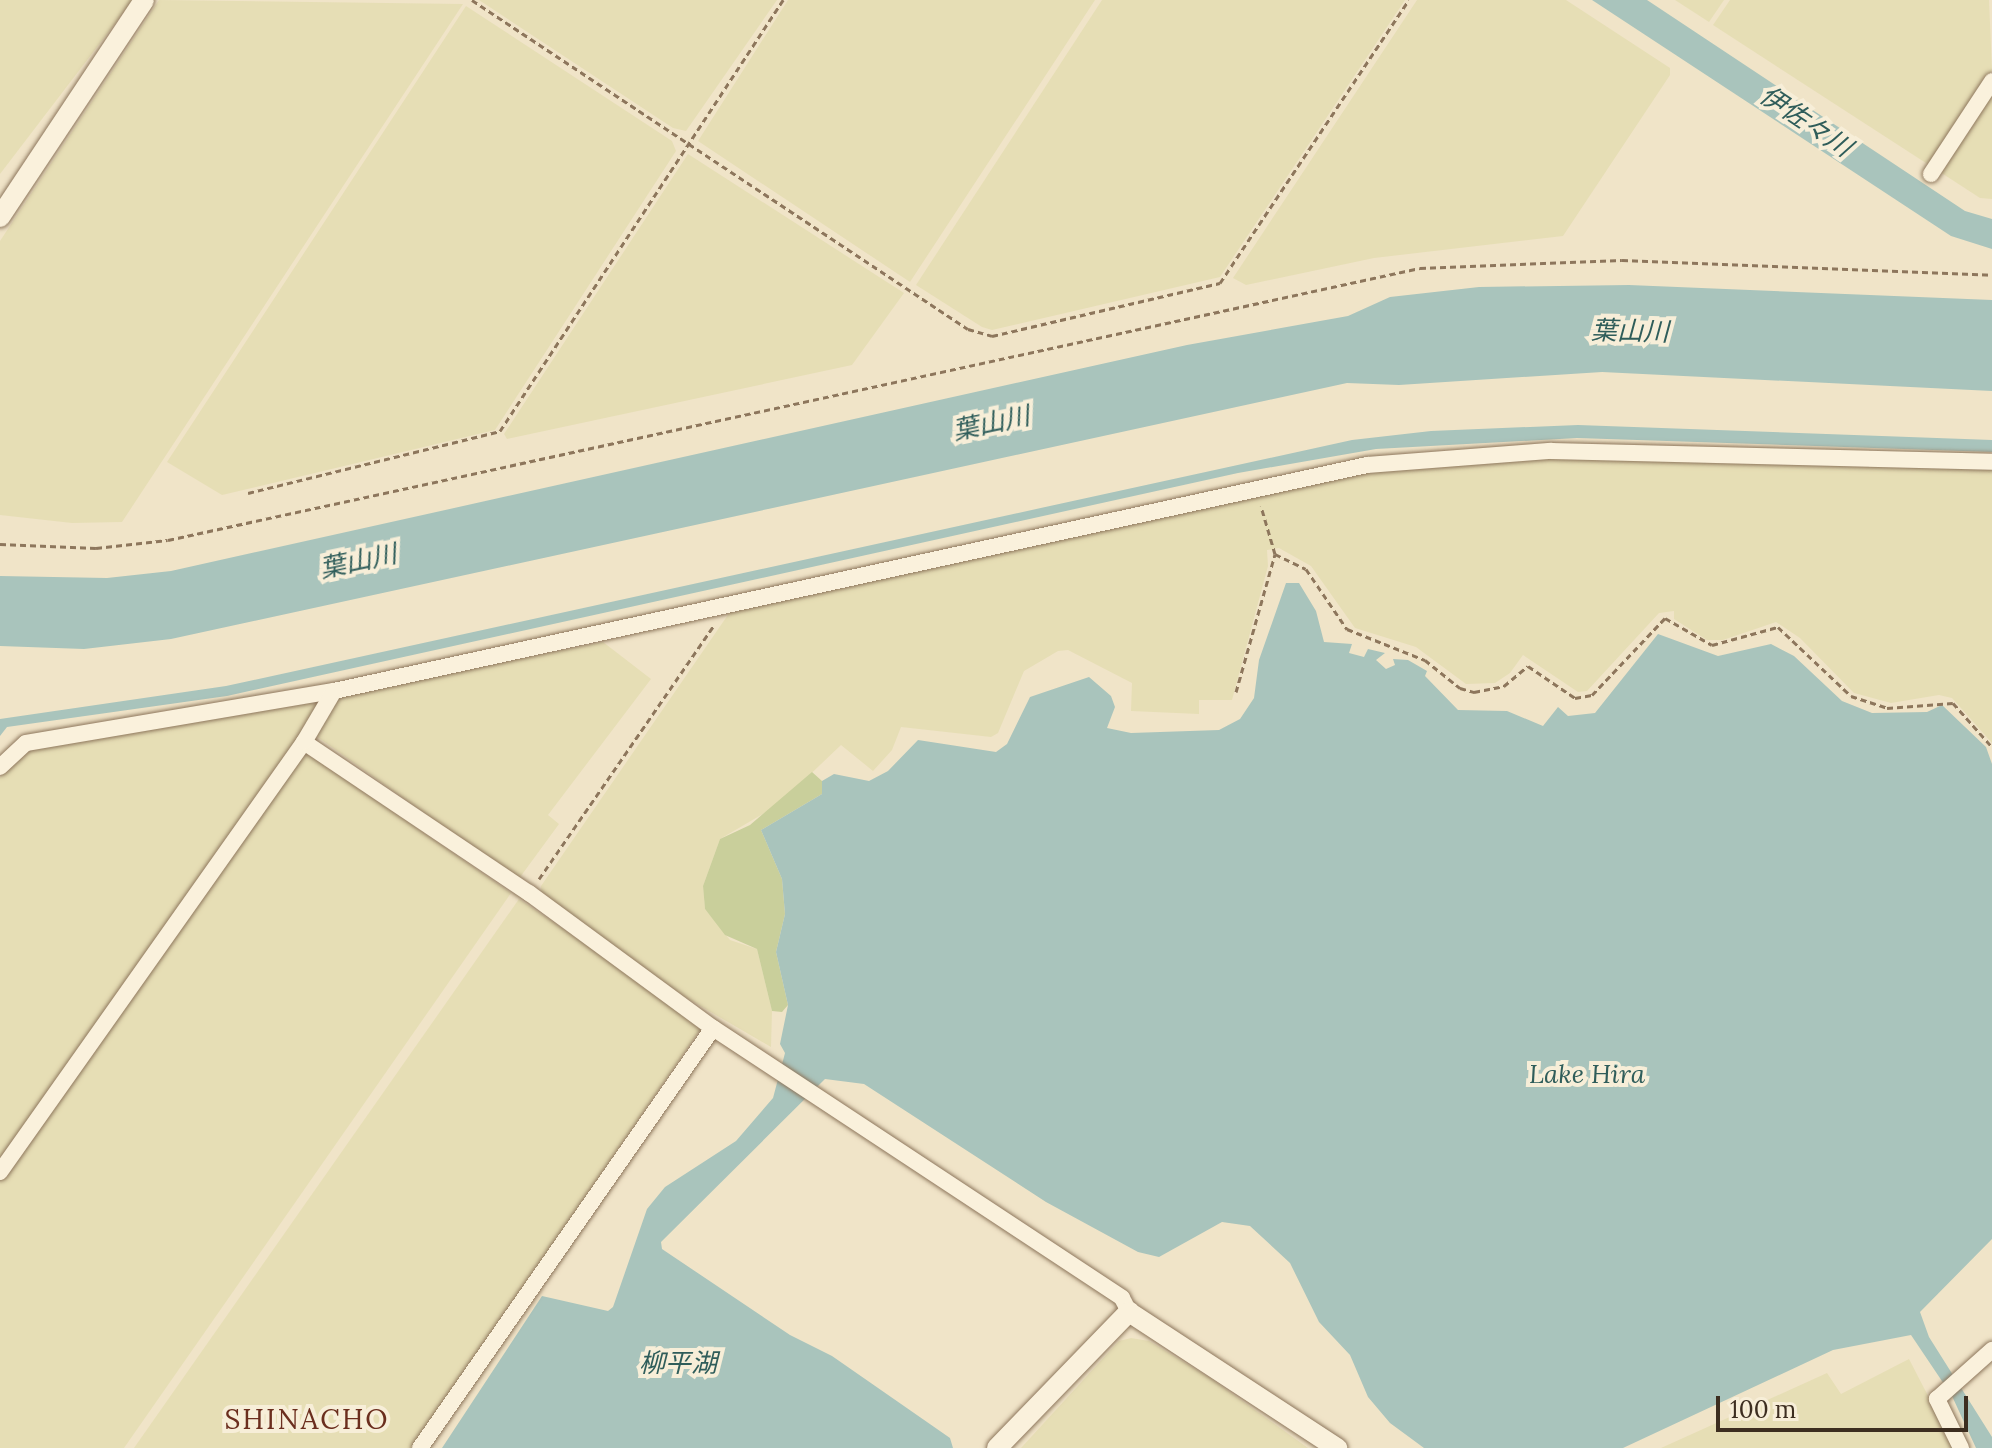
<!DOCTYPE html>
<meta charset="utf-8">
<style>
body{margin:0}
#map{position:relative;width:1992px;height:1448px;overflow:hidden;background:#f0e4c8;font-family:Lora,"Noto Sans JP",serif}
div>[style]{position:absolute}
.farmland>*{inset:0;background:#e6deb5}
.green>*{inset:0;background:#c9cf9b}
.water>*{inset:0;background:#a9c4bc}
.path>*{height:3px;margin-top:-1.5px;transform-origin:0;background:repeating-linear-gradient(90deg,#8d765c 0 6px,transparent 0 10px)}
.roads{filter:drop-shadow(0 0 2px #8d765c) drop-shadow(0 0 2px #8d765c)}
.minor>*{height:16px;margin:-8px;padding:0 8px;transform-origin:8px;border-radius:8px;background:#faf1dc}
.tertiary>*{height:20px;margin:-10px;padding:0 10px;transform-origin:10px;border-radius:10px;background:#faf1dc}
span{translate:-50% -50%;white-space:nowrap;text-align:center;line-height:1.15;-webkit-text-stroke:8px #f7eed8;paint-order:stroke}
.water-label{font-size:26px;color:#2f5d5a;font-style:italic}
.quarter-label{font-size:28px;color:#6b2e1e;letter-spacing:2px}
.scale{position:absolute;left:1716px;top:1396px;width:252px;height:36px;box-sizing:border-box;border:4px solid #3d2e20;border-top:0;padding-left:10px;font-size:24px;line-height:28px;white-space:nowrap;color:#3d2e20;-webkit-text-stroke:6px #f7eed8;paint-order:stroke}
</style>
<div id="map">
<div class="farmland">
<div style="clip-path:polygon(0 0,133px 0,0 174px)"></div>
<div style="clip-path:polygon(159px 0,463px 4px,122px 522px,72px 523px,0 515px,0 241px)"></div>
<div style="clip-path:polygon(479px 0,777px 0,686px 131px,673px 128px)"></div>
<div style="clip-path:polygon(788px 0,1095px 0,910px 282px,698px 141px)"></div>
<div style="clip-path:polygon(1102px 0,1405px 0,1220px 277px,992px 330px,982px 327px,916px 285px)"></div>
<div style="clip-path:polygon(1417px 0,1566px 0,1670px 68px,1670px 75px,1563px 236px,1374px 258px,1246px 285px,1233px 278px)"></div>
<div style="clip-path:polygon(1675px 0,1724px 0,1709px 22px)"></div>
<div style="clip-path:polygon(1730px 0,1989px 0,1992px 70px,1929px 165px,1713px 25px)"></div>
<div style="clip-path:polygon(466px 6px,672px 141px,676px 151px,495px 430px,222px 495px,167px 462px)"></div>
<div style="clip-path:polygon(1992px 91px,1992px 199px,1980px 198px,1940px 172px)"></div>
<div style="clip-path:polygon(688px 154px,904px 293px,852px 365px,507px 439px,504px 434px)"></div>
<div style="clip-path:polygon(1539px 456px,1992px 470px,1992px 743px,1952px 698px,1939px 695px,1891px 703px,1854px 693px,1800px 638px,1776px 622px,1723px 640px,1707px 640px,1674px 619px,1674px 611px,1659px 613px,1587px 691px,1578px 692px,1523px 655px,1510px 673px,1495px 683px,1466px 684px,1416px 647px,1355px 628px,1311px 566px,1279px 548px,1267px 550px,1268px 566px,1232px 700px,1199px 700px,1199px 714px,1131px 711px,1132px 683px,1068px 650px,1058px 651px,1024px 671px,998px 733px,991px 737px,901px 727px,892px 750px,873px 771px,841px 745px,778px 805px,720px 839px,703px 886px,705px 909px,730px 940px,757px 949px,772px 1011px,771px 1047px,685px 997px,542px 897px,541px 886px,732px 609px,1280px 485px,1421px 462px)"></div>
<div style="clip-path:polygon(603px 642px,651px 679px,548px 815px,559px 824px,518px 880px,312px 733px,342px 694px)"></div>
<div style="clip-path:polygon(323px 697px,320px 705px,0 1163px,0 777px,20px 753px,48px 744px)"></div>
<div style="clip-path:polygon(302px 749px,511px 893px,124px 1448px,0 1448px,0 1180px)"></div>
<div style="clip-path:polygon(519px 899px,704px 1024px,413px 1448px,134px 1448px)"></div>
<div style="clip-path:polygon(1131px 1338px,1149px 1341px,1210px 1378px,1308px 1448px,1021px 1448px,1119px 1341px)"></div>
<div style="clip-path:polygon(1909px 1359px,1955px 1448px,1661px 1448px,1827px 1373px,1841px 1394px)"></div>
</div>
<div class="green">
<div style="clip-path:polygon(812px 772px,822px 781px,822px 794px,761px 830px,782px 879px,785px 914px,776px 952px,788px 1005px,782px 1012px,772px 1011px,757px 949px,725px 935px,705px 909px,703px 886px,720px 839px,750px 825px)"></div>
</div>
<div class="water">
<div style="clip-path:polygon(1592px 0,1647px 0,1965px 211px,1992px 219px,1992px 249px,1951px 236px)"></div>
<div style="clip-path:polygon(1629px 285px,1992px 300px,1992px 391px,1602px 372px,1399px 385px,1347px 383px,171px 639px,84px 649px,0 646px,0 576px,107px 578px,171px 571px,1187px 345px,1348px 316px,1390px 297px,1479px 287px)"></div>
<div style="clip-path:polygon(1578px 425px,1992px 440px,1992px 452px,1577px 438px,1376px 449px,1238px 473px,227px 696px,7px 727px,0 736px,0 719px,226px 686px,1352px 440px,1431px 431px)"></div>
<div style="clip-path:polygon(1286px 583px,1299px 583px,1316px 611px,1324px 642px,1352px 644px,1349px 653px,1364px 657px,1368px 649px,1385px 653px,1376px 660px,1386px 669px,1395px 665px,1393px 659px,1408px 660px,1427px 671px,1425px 676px,1458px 710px,1507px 711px,1543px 726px,1558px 707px,1568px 716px,1595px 713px,1658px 634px,1718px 656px,1771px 644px,1794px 656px,1842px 701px,1872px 713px,1927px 712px,1942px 705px,1986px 747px,1992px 764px,1992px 1239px,1920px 1312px,1929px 1337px,1992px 1437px,1992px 1448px,1976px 1448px,1952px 1396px,1911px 1335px,1833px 1350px,1623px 1448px,1424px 1448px,1390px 1423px,1368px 1397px,1350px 1355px,1319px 1322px,1290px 1263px,1250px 1226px,1222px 1222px,1159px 1257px,1138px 1252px,1046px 1202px,864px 1084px,825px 1079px,661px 1242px,662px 1249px,790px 1335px,832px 1356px,950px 1438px,953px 1448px,442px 1448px,542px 1296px,608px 1311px,613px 1307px,647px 1209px,665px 1187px,736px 1141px,773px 1098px,785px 1053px,780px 1044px,788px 1005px,776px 952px,785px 914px,782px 879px,761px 830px,822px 794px,822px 781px,834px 774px,869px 781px,888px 771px,918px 740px,996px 752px,1007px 744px,1030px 697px,1089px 677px,1111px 696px,1115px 707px,1107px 728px,1131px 733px,1219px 730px,1240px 719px,1254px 698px,1259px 660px)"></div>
</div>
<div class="path">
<div style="left:472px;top:0;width:595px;rotate:33.56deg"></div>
<div style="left:968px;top:329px;width:25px;rotate:16deg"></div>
<div style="left:992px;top:336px;width:234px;rotate:-13.1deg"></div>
<div style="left:1220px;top:283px;width:340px;rotate:-56.3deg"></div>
<div style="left:248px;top:493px;width:260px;rotate:-13.8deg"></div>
<div style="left:500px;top:431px;width:516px;rotate:-56.71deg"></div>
<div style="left:0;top:544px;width:96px;rotate:2.4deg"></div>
<div style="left:96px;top:548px;width:72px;rotate:-6.3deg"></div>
<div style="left:168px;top:540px;width:1281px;rotate:-12.26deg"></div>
<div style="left:1420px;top:268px;width:202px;rotate:-2.3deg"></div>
<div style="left:1622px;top:260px;width:370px;rotate:2.3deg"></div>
<div style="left:1275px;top:554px;width:34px;rotate:26deg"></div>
<div style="left:1306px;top:569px;width:73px;rotate:55.7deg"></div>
<div style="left:1347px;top:629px;width:84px;rotate:21.7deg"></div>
<div style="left:1425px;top:660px;width:45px;rotate:38.7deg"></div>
<div style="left:1460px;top:688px;width:15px;rotate:16deg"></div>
<div style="left:1474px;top:692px;width:31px;rotate:-11deg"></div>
<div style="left:1504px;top:686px;width:31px;rotate:-40deg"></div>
<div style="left:1528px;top:666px;width:57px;rotate:34.2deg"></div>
<div style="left:1575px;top:698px;width:17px;rotate:-10deg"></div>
<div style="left:1592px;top:695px;width:106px;rotate:-46.5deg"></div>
<div style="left:1665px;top:618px;width:54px;rotate:29.9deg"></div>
<div style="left:1712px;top:645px;width:68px;rotate:-15.3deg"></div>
<div style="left:1778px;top:627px;width:100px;rotate:43.4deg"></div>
<div style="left:1851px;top:696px;width:38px;rotate:18deg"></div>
<div style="left:1887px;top:708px;width:66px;rotate:-4.3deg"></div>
<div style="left:1953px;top:703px;width:59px;rotate:48.4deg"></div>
<div style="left:1236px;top:692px;width:143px;rotate:-74.2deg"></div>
<div style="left:1275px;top:554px;width:50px;rotate:-106.3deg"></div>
<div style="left:539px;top:879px;width:308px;rotate:-55.4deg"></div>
</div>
<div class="roads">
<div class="minor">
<div style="left:1931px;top:174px;width:111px;rotate:-56.7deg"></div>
<div style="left:304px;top:742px;width:271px;rotate:33.9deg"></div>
<div style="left:529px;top:893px;width:228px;rotate:36.3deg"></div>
<div style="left:713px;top:1028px;width:490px;rotate:33.4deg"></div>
<div style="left:1122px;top:1298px;width:16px;rotate:63deg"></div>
<div style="left:0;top:767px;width:35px;rotate:-43deg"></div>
<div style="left:26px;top:743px;width:312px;rotate:-9.6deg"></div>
<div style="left:334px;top:691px;width:1057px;rotate:-12.34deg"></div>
<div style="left:1367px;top:465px;width:185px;rotate:-4.4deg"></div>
<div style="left:1551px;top:451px;width:441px;rotate:1.4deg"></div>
<div style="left:0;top:1172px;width:527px;rotate:-54.74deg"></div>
<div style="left:304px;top:742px;width:59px;rotate:-59.5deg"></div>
<div style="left:420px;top:1448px;width:512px;rotate:-55.1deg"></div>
<div style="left:1961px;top:1448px;width:55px;rotate:-116.1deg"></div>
<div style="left:1937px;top:1399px;width:74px;rotate:-41.7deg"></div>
</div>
<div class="tertiary">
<div style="left:0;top:217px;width:260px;rotate:-56.4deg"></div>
<div style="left:997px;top:1448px;width:190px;rotate:-45.9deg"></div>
<div style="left:1129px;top:1312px;width:249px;rotate:33.2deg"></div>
</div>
</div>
<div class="water-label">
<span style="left:1806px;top:121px;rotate:34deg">伊佐々川</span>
<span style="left:1630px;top:331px;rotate:1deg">葉山川</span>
<span style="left:991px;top:423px;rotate:-12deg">葉山川</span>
<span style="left:358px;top:561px;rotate:-12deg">葉山川</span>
<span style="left:1587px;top:1074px">Lake Hira</span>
<span style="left:678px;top:1363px">柳平湖</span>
</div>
<div class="quarter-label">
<span style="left:307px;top:1419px">SHINACHO</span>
</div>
<div class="scale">100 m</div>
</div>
